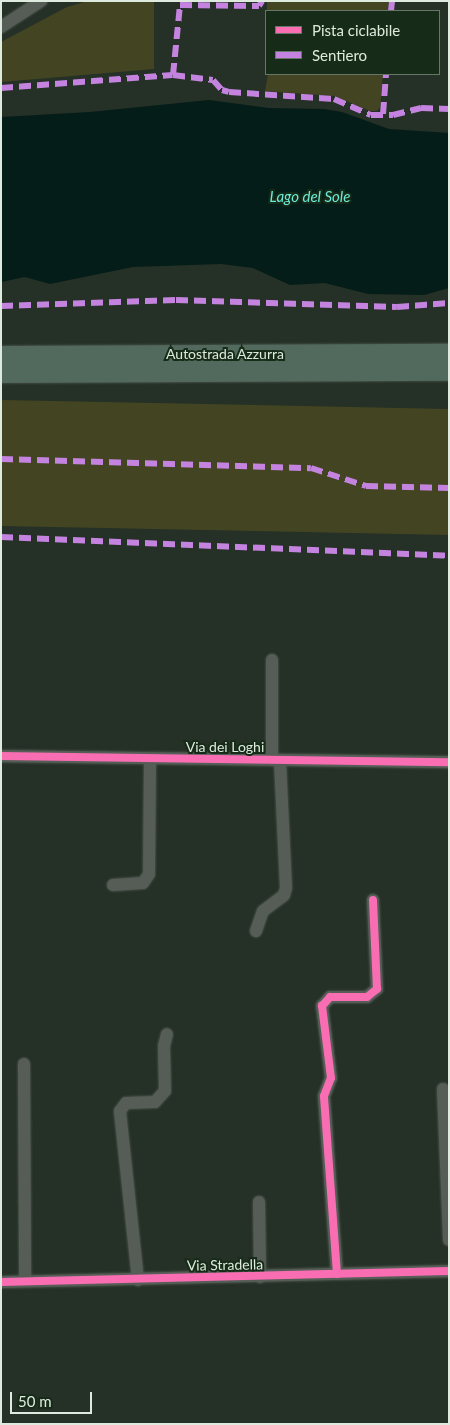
<!DOCTYPE html>
<style>
body{margin:0}
#map{position:relative;width:450px;height:1425px;overflow:hidden;background:#253026;font-family:Lato,sans-serif}
div>[style]{position:absolute}
.green>*{inset:0;background:#434522}
.water>*{inset:0;background:#041d19}
.roads{filter:drop-shadow(0 0 1px #444e45) drop-shadow(0 0 1px #444e45)}
.minor>*{height:12px;margin:-6px;padding:0 6px;transform-origin:6px;border-radius:6px;background:#555d56}
.highway>*{height:19px;margin:-9.5px;padding:0 9.5px;transform-origin:9.5px;border-radius:9.5px;background:#526a5e}
.quiet>*{height:6px;margin-top:-3px;transform-origin:0;background:repeating-linear-gradient(90deg,#c483df 0 12px,transparent 0 18px)}
.cycleway>*{height:8px;margin:-4px;padding:0 4px;transform-origin:4px;border-radius:4px;background:#f96db3}
span{translate:-50% -50%;white-space:nowrap;text-align:center;line-height:1.15;-webkit-text-stroke:4px #162b18;paint-order:stroke}
.street-label{font-size:14px;color:#ddeadd}
.water-label{font-size:15px;color:#6bebd9;font-style:italic}
.frame{position:absolute;inset:0;border:2px solid #ddeadd;pointer-events:none}
.legend{position:absolute;left:265px;top:10px;width:175px;height:65px;box-sizing:border-box;background:#162b18;border:1px solid #667767;margin:0;padding:6px 9px;list-style:none;font-size:15px;color:#ddeadd}
.legend li{display:flex;align-items:center;gap:10px;height:25px}
.legend b{width:25px;border:1px solid #667767}
.scale{position:absolute;left:10px;top:1392px;width:82px;height:22px;box-sizing:border-box;border:2px solid #ddeadd;border-top:0;padding-left:6px;font-size:15px;line-height:18px;white-space:nowrap;color:#ddeadd;-webkit-text-stroke:4px #162b18;paint-order:stroke}
</style>
<div id="map">
<div class="green">
<div style="clip-path:polygon(88px 1px,154px 1px,154px 69px,1px 82px,1px 42px,67px 7px)"></div>
<div style="clip-path:polygon(267px 1px,389px 1px,388px 11px,267px 11px)"></div>
<div style="clip-path:polygon(268px 74px,383px 74px,380px 107px,377px 111px,370px 111px,335px 96px,265px 91px)"></div>
<div style="clip-path:polygon(1px 400px,449px 409px,449px 535px,1px 526px)"></div>
</div>
<div class="water">
<div style="clip-path:polygon(209px 100px,268px 108px,324px 109px,342px 112px,389px 129px,449px 133px,449px 288px,424px 295px,368px 294px,325px 283px,290px 285px,253px 268px,221px 264px,133px 267px,50px 284px,25px 277px,1px 282px,1px 117px,90px 112px)"></div>
</div>
<div class="roads">
<div class="minor">
<div style="left:1px;top:27px;width:48px;rotate:-33deg"></div>
<div style="left:1px;top:756px;width:448px;rotate:0.8deg"></div>
<div style="left:272px;top:760px;width:100px;rotate:-90deg"></div>
<div style="left:113px;top:885px;width:30px;rotate:-4deg"></div>
<div style="left:143px;top:883px;width:11px;rotate:-56deg"></div>
<div style="left:149px;top:874px;width:115px;rotate:-89.5deg"></div>
<div style="left:256px;top:931px;width:21px;rotate:-71deg"></div>
<div style="left:263px;top:911px;width:26px;rotate:-37deg"></div>
<div style="left:284px;top:895px;width:7px;rotate:-74deg"></div>
<div style="left:286px;top:888px;width:128px;rotate:-92.7deg"></div>
<div style="left:24px;top:1064px;width:217px;rotate:89.7deg"></div>
<div style="left:443px;top:1089px;width:151px;rotate:87.7deg"></div>
<div style="left:259px;top:1202px;width:75px;rotate:89.2deg"></div>
<div style="left:337px;top:1274px;width:178px;rotate:-94.2deg"></div>
<div style="left:324px;top:1096px;width:19px;rotate:-69deg"></div>
<div style="left:331px;top:1078px;width:73px;rotate:-97.1deg"></div>
<div style="left:322px;top:1006px;width:12px;rotate:-48deg"></div>
<div style="left:330px;top:997px;width:37px"></div>
<div style="left:367px;top:997px;width:13px;rotate:-39deg"></div>
<div style="left:377px;top:989px;width:89px;rotate:-92.6deg"></div>
<div style="left:138px;top:1280px;width:170px;rotate:-96.1deg"></div>
<div style="left:120px;top:1111px;width:10px;rotate:-53deg"></div>
<div style="left:126px;top:1103px;width:29px;rotate:-2deg"></div>
<div style="left:155px;top:1102px;width:15px;rotate:-48deg"></div>
<div style="left:165px;top:1091px;width:45px;rotate:-91.3deg"></div>
<div style="left:164px;top:1046px;width:12px;rotate:-76deg"></div>
<div style="left:1px;top:1282px;width:448px;rotate:-1.4deg"></div>
</div>
<div class="highway">
<div style="left:1px;top:355px;width:448px;rotate:-0.3deg"></div>
<div style="left:1px;top:373px;width:448px;rotate:-0.3deg"></div>
</div>
</div>
<div class="quiet">
<div style="left:391px;top:11px;width:10px;rotate:-84deg"></div>
<div style="left:173px;top:75px;width:70px;rotate:-84.3deg"></div>
<div style="left:180px;top:5px;width:79px;rotate:0.7deg"></div>
<div style="left:259px;top:6px;width:6px;rotate:-59deg"></div>
<div style="left:1px;top:88px;width:172px;rotate:-4.3deg"></div>
<div style="left:173px;top:75px;width:40px;rotate:7.1deg"></div>
<div style="left:213px;top:80px;width:13px;rotate:48deg"></div>
<div style="left:222px;top:90px;width:7px;rotate:16deg"></div>
<div style="left:229px;top:92px;width:105px;rotate:3.8deg"></div>
<div style="left:334px;top:99px;width:40px;rotate:23.4deg"></div>
<div style="left:371px;top:115px;width:22px"></div>
<div style="left:393px;top:115px;width:29px;rotate:-14deg"></div>
<div style="left:421px;top:108px;width:28px;rotate:2deg"></div>
<div style="left:383px;top:114px;width:40px;rotate:-85.7deg"></div>
<div style="left:1px;top:306px;width:175px;rotate:-2deg"></div>
<div style="left:176px;top:300px;width:221px;rotate:1.8deg"></div>
<div style="left:397px;top:307px;width:52px;rotate:-4.4deg"></div>
<div style="left:1px;top:459px;width:310px;rotate:1.7deg"></div>
<div style="left:311px;top:468px;width:58px;rotate:18.1deg"></div>
<div style="left:366px;top:486px;width:83px;rotate:1.4deg"></div>
<div style="left:1px;top:537px;width:448px;rotate:2.4deg"></div>
</div>
<div class="cycleway">
<div style="left:1px;top:756px;width:448px;rotate:0.8deg"></div>
<div style="left:337px;top:1274px;width:178px;rotate:-94.2deg"></div>
<div style="left:324px;top:1096px;width:19px;rotate:-69deg"></div>
<div style="left:331px;top:1078px;width:73px;rotate:-97.1deg"></div>
<div style="left:322px;top:1006px;width:12px;rotate:-48deg"></div>
<div style="left:330px;top:997px;width:37px"></div>
<div style="left:367px;top:997px;width:13px;rotate:-39deg"></div>
<div style="left:377px;top:989px;width:89px;rotate:-92.6deg"></div>
<div style="left:1px;top:1282px;width:448px;rotate:-1.4deg"></div>
</div>
<div class="street-label">
<span style="left:225px;top:354px">Autostrada Azzurra</span>
<span style="left:225px;top:747px">Via dei Loghi</span>
<span style="left:225px;top:1265px;rotate:-1deg">Via Stradella</span>
</div>
<div class="water-label">
<span style="left:310px;top:197px">Lago del Sole</span>
</div>
<div class="frame"></div>
<ul class="legend">
<li><b style="height:6px;background:#f96db3"></b>Pista ciclabile</li>
<li><b style="height:6px;background:#c483df"></b>Sentiero</li>
</ul>
<div class="scale">50 m</div>
</div>
